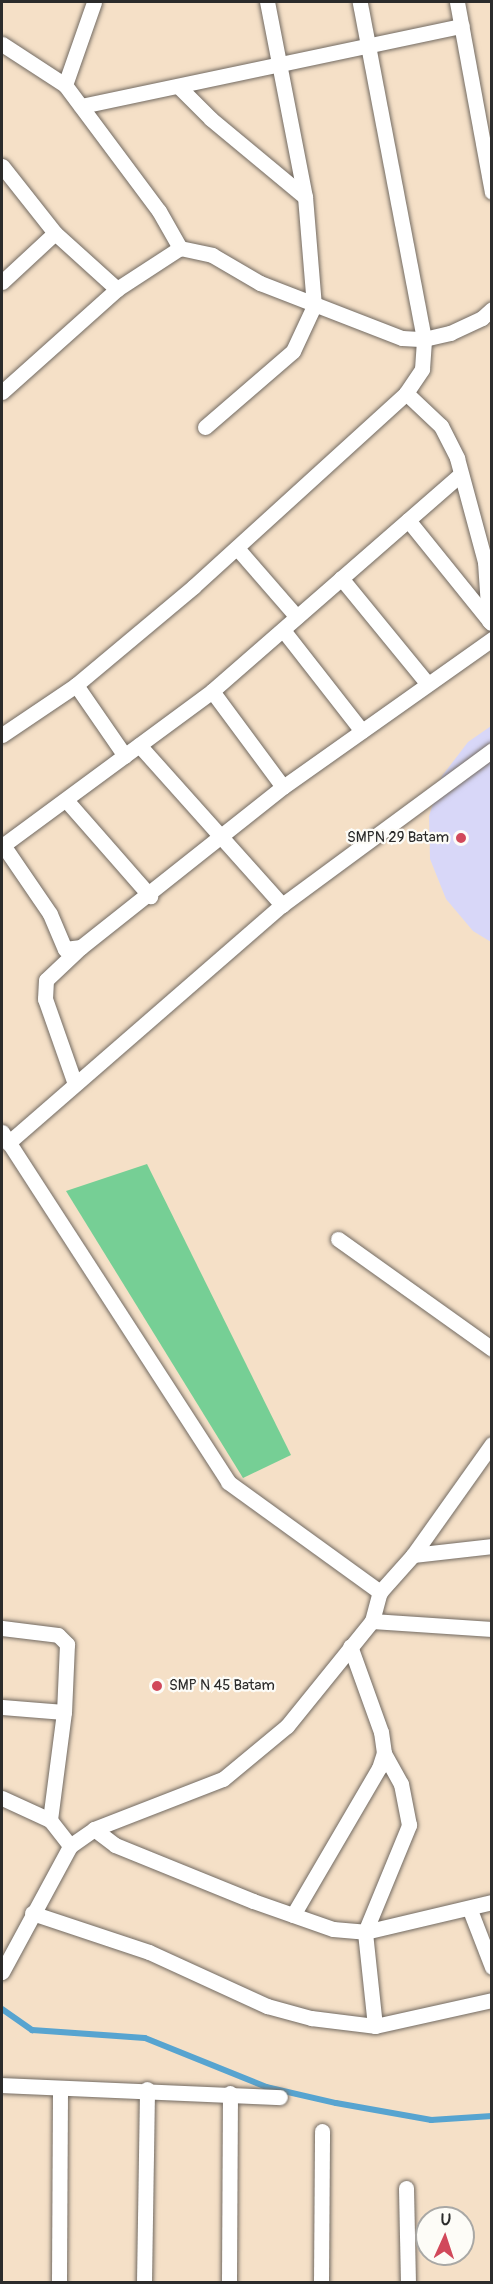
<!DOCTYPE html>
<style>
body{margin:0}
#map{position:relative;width:493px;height:2284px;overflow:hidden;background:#f5e0c7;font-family:Pangolin,sans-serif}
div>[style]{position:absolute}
.built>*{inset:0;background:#d8d7f8}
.green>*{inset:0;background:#76cf95}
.stream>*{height:6px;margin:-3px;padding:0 3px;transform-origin:3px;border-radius:3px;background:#57a4d0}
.roads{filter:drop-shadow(0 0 2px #726a62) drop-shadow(0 0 2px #726a62)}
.minor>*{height:15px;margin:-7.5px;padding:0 7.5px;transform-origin:7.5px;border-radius:7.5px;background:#fff}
.dots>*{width:16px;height:16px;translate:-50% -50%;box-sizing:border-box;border:3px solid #fdfcf7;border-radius:50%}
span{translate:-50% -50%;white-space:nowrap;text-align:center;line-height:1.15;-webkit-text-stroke:4.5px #fdfcf7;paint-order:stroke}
.poi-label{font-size:15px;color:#2b2b2b}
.right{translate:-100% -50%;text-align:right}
.left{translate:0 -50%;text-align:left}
.frame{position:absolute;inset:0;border:3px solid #2b2b2b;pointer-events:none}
.north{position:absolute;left:415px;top:2206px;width:60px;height:60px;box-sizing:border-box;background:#fdfcf7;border:2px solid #a9a8a5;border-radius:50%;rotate:3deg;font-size:16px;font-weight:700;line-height:24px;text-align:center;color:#2b2b2b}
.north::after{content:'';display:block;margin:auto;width:21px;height:27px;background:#d1495b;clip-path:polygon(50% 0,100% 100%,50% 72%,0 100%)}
</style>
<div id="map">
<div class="built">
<div style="clip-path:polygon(491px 726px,491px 942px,473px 931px,446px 899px,430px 859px,429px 816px,442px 776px,468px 742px)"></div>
</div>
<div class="green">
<div style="clip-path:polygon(147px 1164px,291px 1455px,243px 1478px,66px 1191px)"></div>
</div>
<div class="stream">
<div style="left:2px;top:2009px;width:37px;rotate:35deg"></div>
<div style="left:32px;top:2030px;width:113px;rotate:4deg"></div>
<div style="left:145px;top:2038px;width:131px;rotate:22deg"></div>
<div style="left:266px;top:2087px;width:72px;rotate:12.9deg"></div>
<div style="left:336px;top:2103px;width:97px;rotate:10.1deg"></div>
<div style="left:431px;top:2120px;width:61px;rotate:-3.8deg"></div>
</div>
<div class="roads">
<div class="minor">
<div style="left:457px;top:2px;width:193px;rotate:79.6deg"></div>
<div style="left:2px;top:44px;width:75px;rotate:33.1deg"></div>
<div style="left:65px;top:85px;width:157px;rotate:53.3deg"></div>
<div style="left:159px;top:211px;width:43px;rotate:60.4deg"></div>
<div style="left:180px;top:248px;width:33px;rotate:12deg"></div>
<div style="left:212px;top:255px;width:56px;rotate:30.3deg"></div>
<div style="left:260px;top:283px;width:152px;rotate:21.2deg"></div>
<div style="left:402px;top:338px;width:22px;rotate:3deg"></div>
<div style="left:424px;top:339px;width:27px;rotate:-13deg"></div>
<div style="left:450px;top:333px;width:35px;rotate:-25deg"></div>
<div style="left:482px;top:318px;width:13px;rotate:-42deg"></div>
<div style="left:65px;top:85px;width:88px;rotate:-70.7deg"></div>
<div style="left:179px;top:87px;width:45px;rotate:45deg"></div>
<div style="left:211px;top:119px;width:122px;rotate:39.7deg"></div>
<div style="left:81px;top:106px;width:389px;rotate:-11.9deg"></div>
<div style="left:2px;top:166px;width:85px;rotate:51.7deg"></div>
<div style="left:55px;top:233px;width:84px;rotate:42.1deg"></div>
<div style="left:2px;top:282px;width:72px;rotate:-42.8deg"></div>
<div style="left:2px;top:392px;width:154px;rotate:-41.8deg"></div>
<div style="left:117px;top:289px;width:75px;rotate:-33.1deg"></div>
<div style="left:406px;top:393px;width:48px;rotate:43.3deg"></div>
<div style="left:441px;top:426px;width:36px;rotate:63deg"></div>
<div style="left:457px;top:458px;width:108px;rotate:74.9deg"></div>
<div style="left:485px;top:562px;width:59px;rotate:86.1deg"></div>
<div style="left:205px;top:427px;width:116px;rotate:-40.8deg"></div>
<div style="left:293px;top:351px;width:50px;rotate:-65deg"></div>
<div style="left:314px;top:306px;width:109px;rotate:-94.7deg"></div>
<div style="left:305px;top:197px;width:199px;rotate:-101deg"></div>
<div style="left:408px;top:520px;width:132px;rotate:51.1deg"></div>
<div style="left:237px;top:548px;width:91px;rotate:49deg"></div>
<div style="left:341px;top:578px;width:136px;rotate:50.7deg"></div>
<div style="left:283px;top:630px;width:128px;rotate:52deg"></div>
<div style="left:76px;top:685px;width:86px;rotate:55.4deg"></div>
<div style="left:212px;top:691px;width:119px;rotate:53.5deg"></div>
<div style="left:2px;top:735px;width:89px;rotate:-34deg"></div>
<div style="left:76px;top:685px;width:153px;rotate:-39.9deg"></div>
<div style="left:193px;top:587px;width:288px;rotate:-42.3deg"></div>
<div style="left:406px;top:393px;width:29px;rotate:-56deg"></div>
<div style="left:422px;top:369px;width:30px;rotate:-86deg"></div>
<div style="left:424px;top:339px;width:343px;rotate:-100.8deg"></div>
<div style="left:139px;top:745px;width:215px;rotate:48.2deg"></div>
<div style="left:66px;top:800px;width:128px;rotate:48.8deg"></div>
<div style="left:3px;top:845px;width:83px;rotate:55.7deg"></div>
<div style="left:50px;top:914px;width:38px;rotate:67deg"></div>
<div style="left:65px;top:949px;width:16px;rotate:-7deg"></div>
<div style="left:2px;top:846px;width:261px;rotate:-36.4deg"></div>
<div style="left:212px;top:691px;width:330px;rotate:-41.1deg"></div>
<div style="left:75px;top:1084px;width:90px;rotate:-109.4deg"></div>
<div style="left:45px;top:999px;width:19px;rotate:-87deg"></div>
<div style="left:46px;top:980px;width:48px;rotate:-43.3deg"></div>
<div style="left:81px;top:947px;width:258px;rotate:-38.4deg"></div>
<div style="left:283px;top:787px;width:256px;rotate:-35.3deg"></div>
<div style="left:2px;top:1132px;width:417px;rotate:57.1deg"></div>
<div style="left:228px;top:1482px;width:188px;rotate:35.9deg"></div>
<div style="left:8px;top:1143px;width:363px;rotate:-41deg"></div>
<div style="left:282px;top:905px;width:261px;rotate:-36.4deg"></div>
<div style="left:338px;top:1239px;width:189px;rotate:35.5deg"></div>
<div style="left:413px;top:1555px;width:80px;rotate:-6.5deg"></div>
<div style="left:372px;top:1621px;width:120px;rotate:3.8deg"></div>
<div style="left:2px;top:1628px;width:56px;rotate:7.1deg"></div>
<div style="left:58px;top:1635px;width:13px;rotate:45deg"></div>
<div style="left:67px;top:1644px;width:68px;rotate:92.5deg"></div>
<div style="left:64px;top:1712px;width:109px;rotate:97.4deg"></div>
<div style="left:2px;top:1707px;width:62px;rotate:4.6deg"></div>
<div style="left:2px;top:1798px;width:53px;rotate:24.6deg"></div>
<div style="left:50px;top:1820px;width:33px;rotate:52deg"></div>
<div style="left:94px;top:1829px;width:26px;rotate:37deg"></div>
<div style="left:115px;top:1845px;width:149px;rotate:22.1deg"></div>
<div style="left:253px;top:1901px;width:85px;rotate:19.3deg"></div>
<div style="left:333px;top:1929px;width:32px;rotate:5deg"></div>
<div style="left:365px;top:1932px;width:130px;rotate:-13.3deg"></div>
<div style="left:470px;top:1910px;width:61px;rotate:68.9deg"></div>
<div style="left:32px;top:1913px;width:123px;rotate:18.4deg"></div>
<div style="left:149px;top:1952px;width:130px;rotate:24.6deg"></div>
<div style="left:267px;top:2006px;width:46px;rotate:15.3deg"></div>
<div style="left:311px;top:2018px;width:64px;rotate:7.1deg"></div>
<div style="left:375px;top:2026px;width:120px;rotate:-12.5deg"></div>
<div style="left:293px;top:1915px;width:170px;rotate:-59.7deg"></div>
<div style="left:379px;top:1768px;width:16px;rotate:-72deg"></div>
<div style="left:384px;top:1753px;width:21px;rotate:-98deg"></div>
<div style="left:381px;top:1732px;width:91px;rotate:-109.8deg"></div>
<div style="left:2px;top:1972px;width:143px;rotate:-61.6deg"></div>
<div style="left:70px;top:1846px;width:29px;rotate:-35deg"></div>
<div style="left:94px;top:1829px;width:138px;rotate:-21.2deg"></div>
<div style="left:223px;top:1779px;width:83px;rotate:-39.6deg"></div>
<div style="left:287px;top:1726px;width:135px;rotate:-51deg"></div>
<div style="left:372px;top:1621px;width:30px;rotate:-75deg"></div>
<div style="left:380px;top:1592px;width:50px;rotate:-48.3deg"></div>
<div style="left:413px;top:1555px;width:136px;rotate:-54.6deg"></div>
<div style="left:375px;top:2026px;width:95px;rotate:-96.1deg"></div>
<div style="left:365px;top:1932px;width:116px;rotate:-67.6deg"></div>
<div style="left:409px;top:1825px;width:42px;rotate:-101deg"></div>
<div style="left:401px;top:1784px;width:35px;rotate:-119deg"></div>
<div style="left:2px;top:2085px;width:278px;rotate:2.5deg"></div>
<div style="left:406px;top:2188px;width:94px;rotate:88.8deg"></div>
<div style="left:59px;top:2282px;width:194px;rotate:-89.7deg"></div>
<div style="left:144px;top:2282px;width:193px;rotate:-89.1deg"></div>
<div style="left:229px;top:2282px;width:189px;rotate:-89.7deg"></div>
<div style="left:321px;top:2282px;width:151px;rotate:-89.6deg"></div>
</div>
</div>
<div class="dots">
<div style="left:461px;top:838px;background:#d1495b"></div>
<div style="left:157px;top:1686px;background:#d1495b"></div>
</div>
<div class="poi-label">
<span class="right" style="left:449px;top:838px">SMPN 29 Batam</span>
<span class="left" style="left:169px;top:1686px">SMP N 45 Batam</span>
</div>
<div class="frame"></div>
<div class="north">U</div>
</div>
